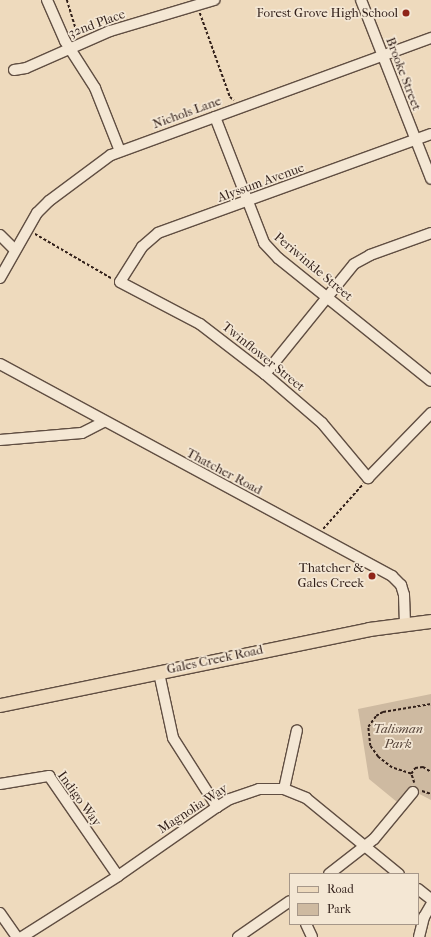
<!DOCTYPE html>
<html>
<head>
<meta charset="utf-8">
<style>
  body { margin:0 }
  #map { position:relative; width:431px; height:937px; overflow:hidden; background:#eedabd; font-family:"IM FELL French Canon",serif }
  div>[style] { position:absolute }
  .green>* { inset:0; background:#cebaa1 }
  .path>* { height:1.5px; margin-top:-0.75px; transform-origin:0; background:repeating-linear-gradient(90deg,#311f19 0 3px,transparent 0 5px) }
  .roads { filter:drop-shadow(1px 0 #604e42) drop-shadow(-1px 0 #604e42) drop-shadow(0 1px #604e42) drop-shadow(0 -1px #604e42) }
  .minor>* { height:10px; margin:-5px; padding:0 5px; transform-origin:5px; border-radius:5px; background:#f4e7d4 }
  .major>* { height:13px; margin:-6.5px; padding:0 6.5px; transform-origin:6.5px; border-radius:6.5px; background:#eedabd }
  .dots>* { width:11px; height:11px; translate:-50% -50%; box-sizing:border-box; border:2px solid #f4e7d4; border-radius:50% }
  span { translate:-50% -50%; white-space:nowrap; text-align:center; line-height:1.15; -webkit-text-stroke:3.5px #f4e7d4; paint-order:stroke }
  .poi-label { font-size:13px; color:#311f19 }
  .right { translate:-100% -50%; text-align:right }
  .street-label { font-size:13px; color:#311f19 }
  .park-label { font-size:13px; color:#58463b; font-style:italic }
  .legend { position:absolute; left:289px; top:873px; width:130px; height:52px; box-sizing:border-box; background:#f4e7d4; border:1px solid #a69789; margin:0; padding:5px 7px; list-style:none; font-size:12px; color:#311f19 }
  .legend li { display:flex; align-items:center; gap:8px; height:20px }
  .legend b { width:20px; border:1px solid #a69789 }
</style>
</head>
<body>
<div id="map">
  <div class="green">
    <i style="clip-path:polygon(431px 694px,431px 800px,408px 788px,397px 802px,369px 779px,358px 709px)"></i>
  </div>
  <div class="path">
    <i style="left:67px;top:0;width:38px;rotate:73deg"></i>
    <i style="left:200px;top:13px;width:89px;rotate:70.3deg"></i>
    <i style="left:230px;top:97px;width:5px;rotate:37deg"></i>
    <i style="left:35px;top:234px;width:88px;rotate:30.1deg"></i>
    <i style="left:323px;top:529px;width:60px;rotate:-48.4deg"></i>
    <i style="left:411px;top:774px;width:20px;rotate:-162deg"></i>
    <i style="left:392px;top:768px;width:18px;rotate:-142deg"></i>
    <i style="left:378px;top:757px;width:14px;rotate:-126deg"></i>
    <i style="left:370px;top:746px;width:19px;rotate:-96deg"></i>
    <i style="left:368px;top:727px;width:14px;rotate:-54deg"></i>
    <i style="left:376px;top:716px;width:8px;rotate:-30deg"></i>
    <i style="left:383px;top:712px;width:49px;rotate:-9.5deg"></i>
    <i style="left:414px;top:783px;width:9px;rotate:-108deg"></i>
    <i style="left:411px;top:774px;width:7px;rotate:-56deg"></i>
    <i style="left:415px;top:768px;width:8px;rotate:-7deg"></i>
    <i style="left:423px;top:767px;width:9px;rotate:32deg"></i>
    <i style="left:422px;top:791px;width:9px;rotate:18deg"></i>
  </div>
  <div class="roads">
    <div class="minor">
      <i style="left:47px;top:0;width:45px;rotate:66.3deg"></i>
      <i style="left:65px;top:41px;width:56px;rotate:57.4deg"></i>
      <i style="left:95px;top:88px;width:68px;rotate:68.4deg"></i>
      <i style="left:361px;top:0;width:192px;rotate:68.6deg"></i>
      <i style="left:14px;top:70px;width:12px;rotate:-9deg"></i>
      <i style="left:26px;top:68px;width:92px;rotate:-23.8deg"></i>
      <i style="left:110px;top:31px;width:109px;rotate:-16.6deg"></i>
      <i style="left:215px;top:117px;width:135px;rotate:68.7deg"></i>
      <i style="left:264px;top:243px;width:21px;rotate:47deg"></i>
      <i style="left:278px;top:258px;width:196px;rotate:38.8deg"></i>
      <i style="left:431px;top:134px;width:290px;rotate:160.1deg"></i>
      <i style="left:158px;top:233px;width:21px;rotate:139deg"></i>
      <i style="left:142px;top:247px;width:41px;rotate:122.2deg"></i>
      <i style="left:120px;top:282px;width:90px;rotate:27.7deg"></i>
      <i style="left:200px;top:324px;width:82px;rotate:37.6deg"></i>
      <i style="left:265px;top:374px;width:75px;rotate:40.7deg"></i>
      <i style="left:322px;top:423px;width:72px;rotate:50.1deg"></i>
      <i style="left:368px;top:478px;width:91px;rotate:-45.9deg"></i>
      <i style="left:0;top:235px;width:21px;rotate:45deg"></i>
      <i style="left:0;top:278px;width:75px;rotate:-60.4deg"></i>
      <i style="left:37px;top:213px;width:17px;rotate:-45deg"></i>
      <i style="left:49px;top:201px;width:77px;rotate:-36.6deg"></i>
      <i style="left:111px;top:155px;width:341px;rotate:-20.1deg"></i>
      <i style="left:0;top:364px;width:446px;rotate:28.4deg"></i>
      <i style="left:392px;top:576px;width:13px;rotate:45deg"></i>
      <i style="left:401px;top:585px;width:10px;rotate:73deg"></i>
      <i style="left:404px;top:595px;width:28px;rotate:88deg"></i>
      <i style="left:265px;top:374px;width:141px;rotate:-51deg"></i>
      <i style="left:354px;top:264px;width:18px;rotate:-29deg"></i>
      <i style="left:370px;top:255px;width:65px;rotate:-19.8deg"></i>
      <i style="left:0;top:440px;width:82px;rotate:-4.9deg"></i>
      <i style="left:82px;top:433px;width:25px;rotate:-27deg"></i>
      <i style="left:159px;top:673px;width:66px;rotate:77.8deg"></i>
      <i style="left:173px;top:738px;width:82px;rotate:57.5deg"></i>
      <i style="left:0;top:784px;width:50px;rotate:-9.3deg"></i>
      <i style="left:49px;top:776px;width:121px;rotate:55.4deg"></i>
      <i style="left:284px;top:789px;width:60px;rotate:-77.6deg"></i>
      <i style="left:329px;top:874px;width:57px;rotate:-37.9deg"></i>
      <i style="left:374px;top:839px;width:61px;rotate:-50.3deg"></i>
      <i style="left:418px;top:889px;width:16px;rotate:38deg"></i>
      <i style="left:0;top:913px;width:29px;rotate:55deg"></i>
      <i style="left:306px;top:924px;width:14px;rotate:65deg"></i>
      <i style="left:22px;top:937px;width:114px;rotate:-32.4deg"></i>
      <i style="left:118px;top:876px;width:121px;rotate:-34.9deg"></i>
      <i style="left:217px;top:807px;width:15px;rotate:-32deg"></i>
      <i style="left:230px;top:799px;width:31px;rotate:-19deg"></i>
      <i style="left:259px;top:789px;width:25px"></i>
      <i style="left:284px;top:789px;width:24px;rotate:22deg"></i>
      <i style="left:306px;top:798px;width:120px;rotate:39.3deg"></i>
      <i style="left:238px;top:937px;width:63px;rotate:-34.7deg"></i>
      <i style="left:419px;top:937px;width:21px;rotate:-76deg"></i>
      <i style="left:424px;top:917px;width:14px;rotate:-60deg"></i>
    </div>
    <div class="major">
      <i style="left:0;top:705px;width:377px;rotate:-11.6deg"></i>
      <i style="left:369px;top:629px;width:63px;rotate:-7.4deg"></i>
    </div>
  </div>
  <div class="dots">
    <i style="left:406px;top:13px;background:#8f2418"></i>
    <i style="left:372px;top:576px;background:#8f2418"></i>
  </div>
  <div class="poi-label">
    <span class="right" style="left:398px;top:13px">Forest Grove High School</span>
    <span class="right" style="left:364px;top:576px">Thatcher &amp;<br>Gales Creek</span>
  </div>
  <div class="street-label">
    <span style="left:97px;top:24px;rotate:-20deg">32nd Place</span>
    <span style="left:403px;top:74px;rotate:69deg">Brooke Street</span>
    <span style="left:187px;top:113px;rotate:-20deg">Nichols Lane</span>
    <span style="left:261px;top:183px;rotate:-20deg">Alyssum Avenue</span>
    <span style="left:313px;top:267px;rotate:40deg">Periwinkle Street</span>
    <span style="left:263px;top:357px;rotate:39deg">Twinflower Street</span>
    <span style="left:224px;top:472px;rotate:28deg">Thatcher Road</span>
    <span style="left:215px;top:660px;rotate:-12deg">Gales Creek Road</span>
    <span style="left:79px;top:799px;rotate:54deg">Indigo Way</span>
    <span style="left:193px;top:809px;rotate:-33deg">Magnolia Way</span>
  </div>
  <div class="park-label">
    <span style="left:398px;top:737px">Talisman<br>Park</span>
  </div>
  <ul class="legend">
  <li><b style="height:5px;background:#eedabd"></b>Road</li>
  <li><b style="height:11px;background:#cebaa1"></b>Park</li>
  </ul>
</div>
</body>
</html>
